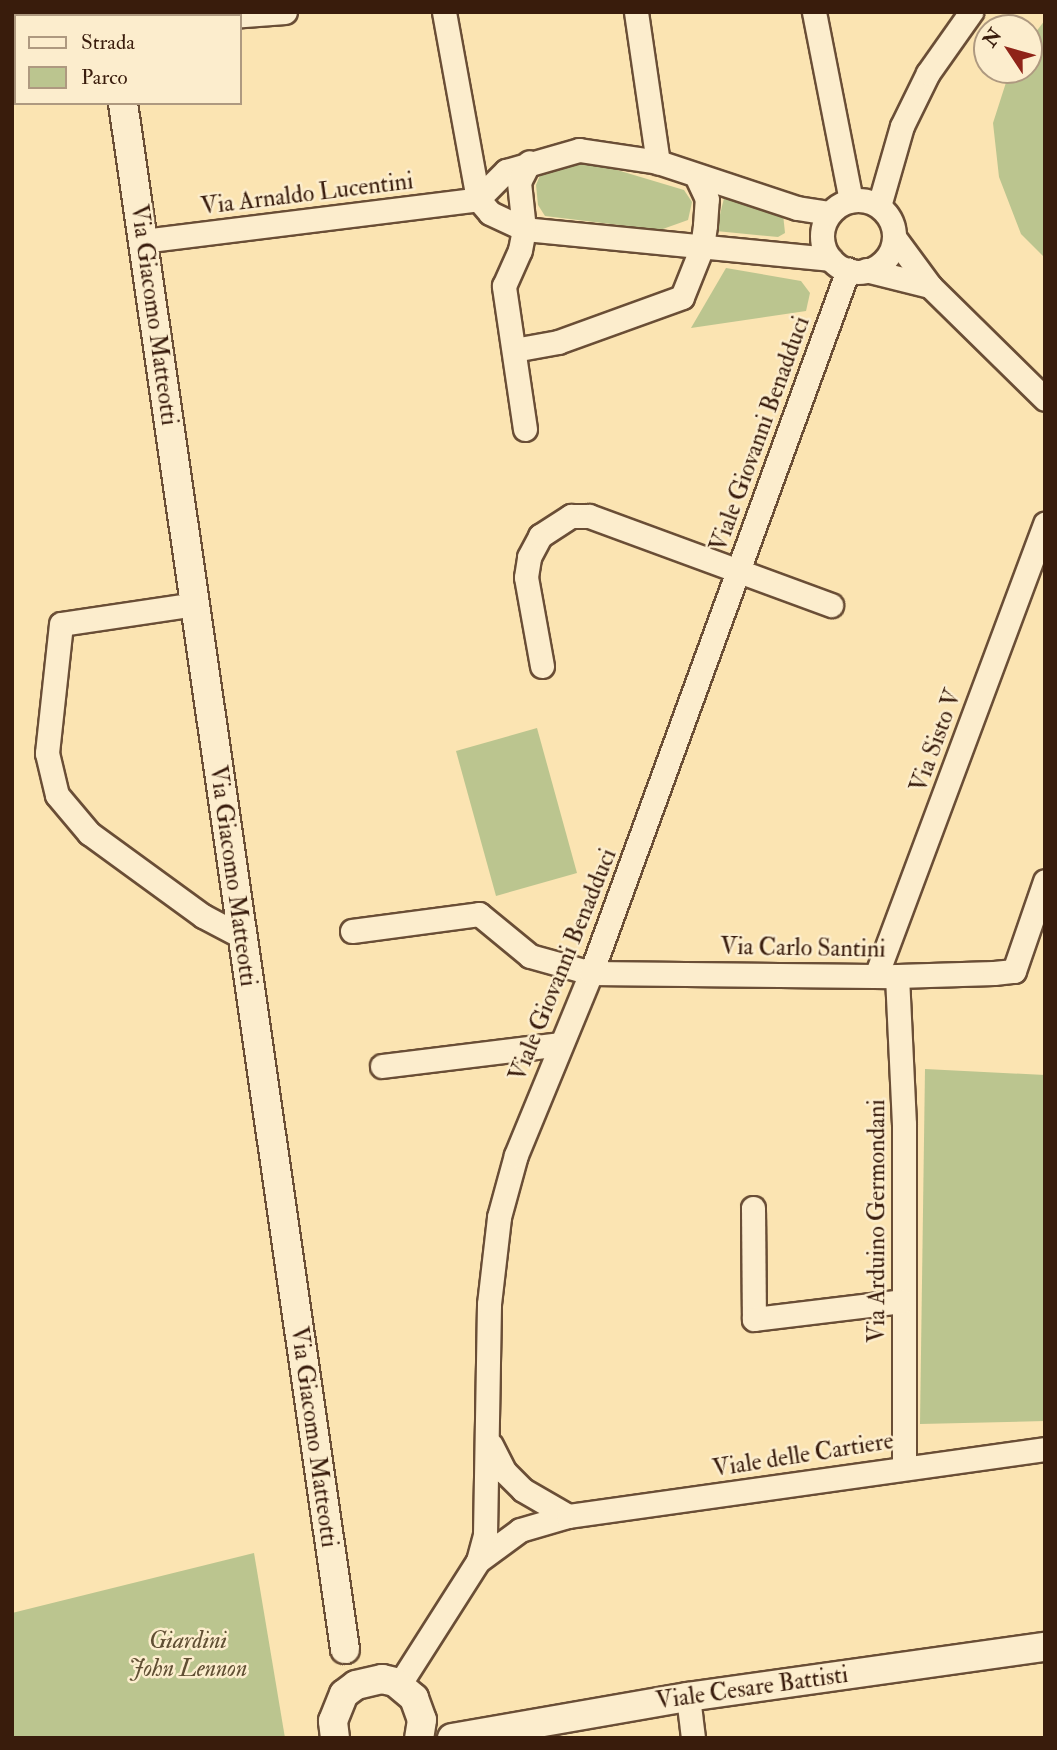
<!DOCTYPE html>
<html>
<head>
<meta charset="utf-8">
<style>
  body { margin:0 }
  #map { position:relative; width:1057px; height:1750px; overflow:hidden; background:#fbe4b2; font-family:"IM FELL Double Pica",serif }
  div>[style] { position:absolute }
  .green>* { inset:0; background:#bbc58f }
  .roads { filter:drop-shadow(2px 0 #6a4e36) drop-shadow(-2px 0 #6a4e36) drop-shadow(0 2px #6a4e36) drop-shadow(0 -2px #6a4e36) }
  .minor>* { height:23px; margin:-11.5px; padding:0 11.5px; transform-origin:11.5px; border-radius:11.5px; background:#fcedcd }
  .minor>.ring { margin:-11.5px; padding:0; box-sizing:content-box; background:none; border:23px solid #fcedcd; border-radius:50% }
  .tertiary>* { height:28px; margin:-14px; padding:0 14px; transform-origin:14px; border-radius:14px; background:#fcedcd }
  span { translate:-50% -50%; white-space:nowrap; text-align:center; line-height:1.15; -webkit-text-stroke:5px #fcedcd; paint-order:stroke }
  .street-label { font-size:24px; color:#391c0c }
  .park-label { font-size:24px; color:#604f33; font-style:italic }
  .frame { position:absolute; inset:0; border:14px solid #391c0c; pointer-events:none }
  .legend { position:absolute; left:14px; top:14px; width:228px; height:91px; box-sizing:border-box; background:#fcedcd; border:2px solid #ae9980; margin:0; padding:9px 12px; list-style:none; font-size:21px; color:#391c0c }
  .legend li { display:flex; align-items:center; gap:14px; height:35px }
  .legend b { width:35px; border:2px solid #ae9980 }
  .north { position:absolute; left:973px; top:14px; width:70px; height:70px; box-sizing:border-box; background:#fcedcd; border:2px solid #ae9980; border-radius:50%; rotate:306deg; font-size:19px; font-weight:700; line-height:28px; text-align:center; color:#391c0c }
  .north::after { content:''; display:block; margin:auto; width:24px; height:32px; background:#8f2418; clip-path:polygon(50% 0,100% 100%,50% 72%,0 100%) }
</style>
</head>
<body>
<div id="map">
  <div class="green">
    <i style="clip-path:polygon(1045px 20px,1045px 258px,1021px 234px,999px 177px,993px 123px,1010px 70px,1029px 70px,1029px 41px)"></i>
    <i style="clip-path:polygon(561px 163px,597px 164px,684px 190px,692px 202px,688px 220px,660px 230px,545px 216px,538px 205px,536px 185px,541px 173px)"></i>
    <i style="clip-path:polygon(725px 194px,783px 214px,785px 233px,778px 237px,716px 231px)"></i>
    <i style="clip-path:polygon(726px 268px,801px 281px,810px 293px,806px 311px,691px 328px)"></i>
    <i style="clip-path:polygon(537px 728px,577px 873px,496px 896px,456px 751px)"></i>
    <i style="clip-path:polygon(925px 1069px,1045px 1075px,1045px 1421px,920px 1424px)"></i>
    <i style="clip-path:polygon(254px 1553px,285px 1738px,12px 1738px,12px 1613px)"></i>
  </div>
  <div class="roads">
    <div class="minor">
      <i style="left:444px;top:12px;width:190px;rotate:79.7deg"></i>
      <i style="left:636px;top:12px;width:152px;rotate:81.7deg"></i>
      <i style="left:814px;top:12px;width:192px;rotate:78.9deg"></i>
      <i style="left:231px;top:16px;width:54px;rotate:-4.2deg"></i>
      <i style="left:478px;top:199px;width:18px;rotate:49deg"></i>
      <i style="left:490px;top:213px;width:38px;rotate:25deg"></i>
      <i style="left:524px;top:229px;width:308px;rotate:5.6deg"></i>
      <i class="ring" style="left:822px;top:200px;width:49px;height:49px"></i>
      <i style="left:879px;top:206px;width:83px;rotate:-74deg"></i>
      <i style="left:902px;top:126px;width:59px;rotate:-63.9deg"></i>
      <i style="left:928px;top:73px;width:75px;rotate:-54.8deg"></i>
      <i style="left:894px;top:237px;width:61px;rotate:53.7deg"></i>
      <i style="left:930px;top:286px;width:161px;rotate:44.5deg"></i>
      <i style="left:143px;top:241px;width:338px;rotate:-7.1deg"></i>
      <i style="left:478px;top:199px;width:40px;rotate:-45deg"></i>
      <i style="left:506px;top:171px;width:76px;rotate:-16deg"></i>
      <i style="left:579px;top:150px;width:80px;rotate:8.6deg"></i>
      <i style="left:658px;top:162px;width:146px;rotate:18.3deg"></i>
      <i style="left:797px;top:208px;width:33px;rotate:9deg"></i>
      <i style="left:866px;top:270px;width:66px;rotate:14deg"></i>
      <i style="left:514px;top:350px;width:45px;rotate:-10.3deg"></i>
      <i style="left:558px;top:342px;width:132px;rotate:-19.9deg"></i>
      <i style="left:682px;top:297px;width:54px;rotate:-68.2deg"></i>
      <i style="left:702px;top:247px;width:22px;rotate:-82deg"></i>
      <i style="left:705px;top:225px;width:26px;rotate:-86deg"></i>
      <i style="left:707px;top:199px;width:23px;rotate:-115deg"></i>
      <i style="left:525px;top:429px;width:145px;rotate:-98.4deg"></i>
      <i style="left:504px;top:286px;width:39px;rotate:-66deg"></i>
      <i style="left:520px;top:250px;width:21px;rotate:-79deg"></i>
      <i style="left:524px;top:229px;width:47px;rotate:-96.1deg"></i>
      <i style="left:519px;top:182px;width:22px;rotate:-63deg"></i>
      <i style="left:195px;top:604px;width:135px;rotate:171.5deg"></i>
      <i style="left:61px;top:624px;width:130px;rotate:96.2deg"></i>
      <i style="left:47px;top:753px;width:43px;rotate:76.6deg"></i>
      <i style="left:57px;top:795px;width:50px;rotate:49.9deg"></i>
      <i style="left:89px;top:833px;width:141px;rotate:36.1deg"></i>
      <i style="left:203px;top:916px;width:43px;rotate:27.8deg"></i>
      <i style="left:542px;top:666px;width:90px;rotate:-100.2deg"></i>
      <i style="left:526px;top:577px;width:20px;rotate:-81deg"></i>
      <i style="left:529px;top:557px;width:24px;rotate:-62deg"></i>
      <i style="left:540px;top:536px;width:37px;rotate:-33deg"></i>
      <i style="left:571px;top:516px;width:18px"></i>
      <i style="left:589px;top:516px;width:258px;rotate:20.2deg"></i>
      <i style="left:352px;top:931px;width:128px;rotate:-7.6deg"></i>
      <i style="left:479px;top:914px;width:66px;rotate:39.5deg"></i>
      <i style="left:530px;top:956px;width:63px;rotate:15.6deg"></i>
      <i style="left:591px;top:973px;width:306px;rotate:0.6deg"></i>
      <i style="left:897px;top:976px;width:97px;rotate:-1.8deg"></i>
      <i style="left:994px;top:973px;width:20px;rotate:-6deg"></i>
      <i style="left:1014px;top:971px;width:95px;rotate:-71deg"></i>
      <i style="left:876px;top:976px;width:483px;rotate:-69.5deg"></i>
      <i style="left:897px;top:976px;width:148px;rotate:87.3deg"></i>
      <i style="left:904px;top:1124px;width:342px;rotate:90deg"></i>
      <i style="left:382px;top:1066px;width:179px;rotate:-7deg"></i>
      <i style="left:753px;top:1208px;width:111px;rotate:89.5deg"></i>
      <i style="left:754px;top:1319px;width:150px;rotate:-6.9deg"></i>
      <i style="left:491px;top:1445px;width:30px;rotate:63deg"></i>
      <i style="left:505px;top:1472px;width:25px;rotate:45deg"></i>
      <i style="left:523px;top:1490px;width:52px;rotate:30deg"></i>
      <i style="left:478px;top:1561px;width:52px;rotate:-36.4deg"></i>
      <i style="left:520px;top:1530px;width:50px;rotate:-16.3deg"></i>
      <i style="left:568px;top:1516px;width:482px;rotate:-8deg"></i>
      <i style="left:399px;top:1685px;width:147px;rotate:-57.5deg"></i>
      <i style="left:478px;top:1561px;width:28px;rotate:-75deg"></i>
      <i style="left:485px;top:1534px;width:230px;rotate:-89deg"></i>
      <i style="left:489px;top:1304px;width:88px;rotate:-83.4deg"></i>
      <i style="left:499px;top:1217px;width:64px;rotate:-74.7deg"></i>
      <i style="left:516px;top:1155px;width:197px;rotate:-67.6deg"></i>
      <i style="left:591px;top:973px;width:749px;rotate:-69.92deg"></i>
      <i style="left:688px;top:1697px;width:41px;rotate:83deg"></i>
    </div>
    <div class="tertiary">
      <i style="left:110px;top:12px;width:4px;rotate:76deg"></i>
      <i style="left:123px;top:103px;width:1562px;rotate:81.83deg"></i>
      <i style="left:335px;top:1738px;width:17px;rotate:-97deg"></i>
      <i style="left:333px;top:1721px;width:29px;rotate:-68deg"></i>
      <i style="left:344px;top:1694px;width:15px;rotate:-37deg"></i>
      <i style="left:356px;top:1685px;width:27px;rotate:-13deg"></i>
      <i style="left:382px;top:1679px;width:13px;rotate:13deg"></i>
      <i style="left:395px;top:1682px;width:25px;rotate:40deg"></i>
      <i style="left:414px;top:1698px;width:23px;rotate:70deg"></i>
      <i style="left:422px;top:1720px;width:18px;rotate:99deg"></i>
      <i style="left:452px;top:1738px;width:240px;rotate:-9.9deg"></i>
      <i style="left:688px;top:1697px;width:360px;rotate:-8deg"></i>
    </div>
  </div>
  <div class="street-label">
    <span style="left:307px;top:194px;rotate:-7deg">Via Arnaldo Lucentini</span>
    <span style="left:154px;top:315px;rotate:82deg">Via Giacomo Matteotti</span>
    <span style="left:760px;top:434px;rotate:-70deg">Viale Giovanni Benadduci</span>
    <span style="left:936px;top:741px;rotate:-70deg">Via Sisto V</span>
    <span style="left:233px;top:876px;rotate:82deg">Via Giacomo Matteotti</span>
    <span style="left:803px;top:948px;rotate:1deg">Via Carlo Santini</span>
    <span style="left:563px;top:965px;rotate:-68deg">Viale Giovanni Benadduci</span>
    <span style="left:877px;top:1221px;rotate:-90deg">Via Arduino Germondani</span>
    <span style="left:314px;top:1437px;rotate:82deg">Via Giacomo Matteotti</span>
    <span style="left:803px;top:1455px;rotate:-9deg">Viale delle Cartiere</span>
    <span style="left:752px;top:1688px;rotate:-8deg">Viale Cesare Battisti</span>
  </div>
  <div class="park-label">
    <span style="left:188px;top:1655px">Giardini<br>John Lennon</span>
  </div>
  <div class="frame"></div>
  <ul class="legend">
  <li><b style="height:9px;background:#fcedcd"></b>Strada</li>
  <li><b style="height:19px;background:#bbc58f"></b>Parco</li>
  </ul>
  <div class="north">N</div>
</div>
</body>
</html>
